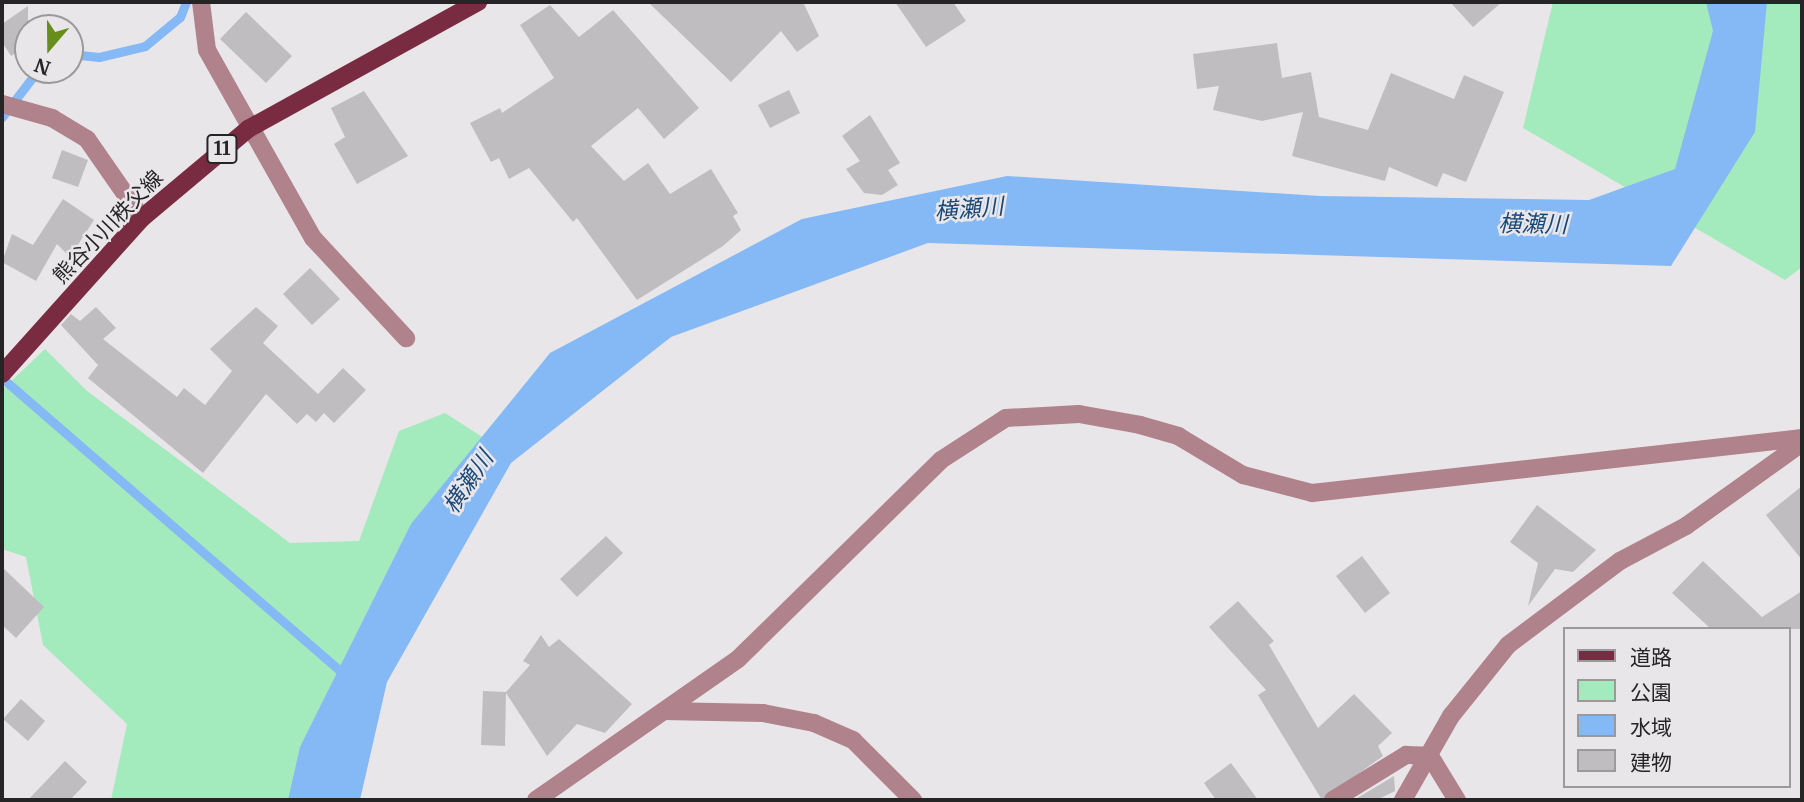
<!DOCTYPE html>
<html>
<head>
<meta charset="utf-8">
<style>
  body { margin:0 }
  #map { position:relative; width:1804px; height:802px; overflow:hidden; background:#e9e6ea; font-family:Merriweather,"Noto Sans JP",serif }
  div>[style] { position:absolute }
  .green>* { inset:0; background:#a3eabc }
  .water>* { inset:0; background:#84b9f5 }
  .stream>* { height:9px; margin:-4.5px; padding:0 4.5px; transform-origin:4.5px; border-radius:4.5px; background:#84b9f5 }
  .building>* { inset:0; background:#c0bdc1 }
  .minor>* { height:18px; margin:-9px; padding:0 9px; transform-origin:9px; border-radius:9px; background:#b0828b }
  .major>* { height:18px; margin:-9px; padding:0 9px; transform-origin:9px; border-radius:9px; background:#792c41 }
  span { translate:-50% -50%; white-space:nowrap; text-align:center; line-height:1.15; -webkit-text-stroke:5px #e9e6ea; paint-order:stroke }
  .shield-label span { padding:2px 5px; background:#e9e6ea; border:2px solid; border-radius:5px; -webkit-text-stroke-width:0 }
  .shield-label { font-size:19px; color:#262526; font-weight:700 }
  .street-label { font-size:21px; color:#262526 }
  .water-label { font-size:23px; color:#194877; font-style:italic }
  .frame { position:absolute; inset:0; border:4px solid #262526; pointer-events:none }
  .legend { position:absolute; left:1563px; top:627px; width:228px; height:161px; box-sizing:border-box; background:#e9e6ea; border:2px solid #9b999c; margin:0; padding:9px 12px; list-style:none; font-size:21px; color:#262526 }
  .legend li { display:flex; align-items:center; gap:14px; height:35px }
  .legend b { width:35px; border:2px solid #9b999c }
  .north { position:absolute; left:14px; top:14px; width:70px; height:70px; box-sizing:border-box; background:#e9e6ea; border:2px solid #9b999c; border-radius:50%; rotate:200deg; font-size:19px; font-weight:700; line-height:28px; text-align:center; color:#262526 }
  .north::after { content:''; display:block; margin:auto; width:24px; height:32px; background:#678e1b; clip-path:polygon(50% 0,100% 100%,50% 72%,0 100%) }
</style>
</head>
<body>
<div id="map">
  <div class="green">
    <i style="clip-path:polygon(1553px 2px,1802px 2px,1802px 267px,1785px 280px,1523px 128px)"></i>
    <i style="clip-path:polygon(45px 349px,87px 391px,290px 543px,359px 541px,399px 431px,445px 413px,484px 438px,328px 800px,111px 800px,127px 724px,43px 645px,26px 557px,2px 549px,2px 390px)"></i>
  </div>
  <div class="water">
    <i style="clip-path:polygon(1706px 2px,1767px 2px,1755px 132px,1671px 266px,928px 243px,671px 337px,511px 463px,387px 682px,360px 800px,288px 800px,300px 747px,411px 524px,550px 353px,802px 219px,1007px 176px,1320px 196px,1589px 200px,1675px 169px,1713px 31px)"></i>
  </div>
  <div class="stream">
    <i style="left:70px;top:54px;width:29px;rotate:6deg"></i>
    <i style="left:99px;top:57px;width:47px;rotate:-13.4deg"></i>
    <i style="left:145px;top:46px;width:45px;rotate:-39.6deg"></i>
    <i style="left:180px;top:17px;width:16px;rotate:-68deg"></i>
    <i style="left:2px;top:117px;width:59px;rotate:-52.5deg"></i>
    <i style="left:2px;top:378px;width:457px;rotate:40.9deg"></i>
  </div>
  <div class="building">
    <i style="clip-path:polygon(648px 2px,803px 2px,819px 36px,797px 52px,781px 31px,731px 82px)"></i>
    <i style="clip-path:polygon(895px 2px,953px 2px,966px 21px,926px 47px)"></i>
    <i style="clip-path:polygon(1450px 2px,1502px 2px,1473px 27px)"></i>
    <i style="clip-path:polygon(550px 5px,579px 37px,613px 10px,699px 108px,664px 139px,638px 108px,591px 146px,624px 181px,648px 163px,670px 194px,711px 169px,738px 213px,733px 216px,741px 230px,723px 246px,637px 300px,577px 218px,573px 222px,529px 168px,509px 179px,499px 158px,491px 162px,470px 123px,500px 108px,502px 113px,554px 78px,520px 25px)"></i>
    <i style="clip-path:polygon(28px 6px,28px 45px,11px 56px,2px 42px,2px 24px)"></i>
    <i style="clip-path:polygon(246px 12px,292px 56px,266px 83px,220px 39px)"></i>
    <i style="clip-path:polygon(1277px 43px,1282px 78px,1311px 72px,1319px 117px,1368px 130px,1391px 73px,1454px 99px,1464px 75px,1504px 92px,1466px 182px,1443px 173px,1437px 187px,1389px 167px,1385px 181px,1292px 156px,1303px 112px,1262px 121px,1213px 110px,1219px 86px,1197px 89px,1193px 54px)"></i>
    <i style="clip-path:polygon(789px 90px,800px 113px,770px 128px,758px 105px)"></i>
    <i style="clip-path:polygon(364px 91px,408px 156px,357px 184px,334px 144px,345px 137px,331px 108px)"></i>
    <i style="clip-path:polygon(870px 115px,900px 163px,888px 170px,898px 185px,882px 195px,864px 193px,846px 169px,860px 161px,842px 136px)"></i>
    <i style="clip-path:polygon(62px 150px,88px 160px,78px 187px,52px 178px)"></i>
    <i style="clip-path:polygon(63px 199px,94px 220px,70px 257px,57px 244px,36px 281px,2px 262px,12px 234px,33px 245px)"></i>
    <i style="clip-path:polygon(310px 268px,340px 299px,312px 325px,283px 294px)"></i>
    <i style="clip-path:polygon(96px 307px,116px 328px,103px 339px,177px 397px,184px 388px,205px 405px,232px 371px,210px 349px,256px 307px,278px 326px,263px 343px,318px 394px,343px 368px,366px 390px,334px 423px,324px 413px,316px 422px,307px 414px,297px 424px,266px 394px,203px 473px,88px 378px,98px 365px,61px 325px,71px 314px,80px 321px)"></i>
    <i style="clip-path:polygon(1802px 486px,1802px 560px,1766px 515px)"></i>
    <i style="clip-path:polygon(1537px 505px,1596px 550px,1573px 572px,1555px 569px,1528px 606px,1538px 563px,1510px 542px)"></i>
    <i style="clip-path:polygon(606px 536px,623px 553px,577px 597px,560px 579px)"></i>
    <i style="clip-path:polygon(1362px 556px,1390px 593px,1365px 613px,1336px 576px)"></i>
    <i style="clip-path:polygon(1703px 561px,1762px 617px,1802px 591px,1802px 629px,1711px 629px,1672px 593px)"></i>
    <i style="clip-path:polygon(2px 567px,44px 607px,16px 638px,2px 625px)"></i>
    <i style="clip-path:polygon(1238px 601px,1274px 641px,1269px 645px,1318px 728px,1354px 694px,1392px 733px,1378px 746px,1383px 756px,1322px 800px,1258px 695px,1266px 690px,1209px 627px)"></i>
    <i style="clip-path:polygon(541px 635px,549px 647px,559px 639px,632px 704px,605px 733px,577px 724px,547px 756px,506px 693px,505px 746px,481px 745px,483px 691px,506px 692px,530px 665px,523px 661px)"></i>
    <i style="clip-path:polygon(21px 699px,45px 721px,28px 741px,3px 719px)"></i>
    <i style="clip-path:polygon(65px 761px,87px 782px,70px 800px,28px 800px)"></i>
    <i style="clip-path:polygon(1231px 763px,1258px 800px,1216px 800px,1204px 783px)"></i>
    <i style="clip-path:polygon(1394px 776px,1395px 791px,1377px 800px,1354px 800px)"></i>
  </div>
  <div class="minor">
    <i style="left:201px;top:2px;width:48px;rotate:82.9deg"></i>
    <i style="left:207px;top:50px;width:216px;rotate:60.6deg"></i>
    <i style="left:313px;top:238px;width:137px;rotate:47.1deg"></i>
    <i style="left:2px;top:104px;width:52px;rotate:15.6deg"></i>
    <i style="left:52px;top:118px;width:41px;rotate:31deg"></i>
    <i style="left:87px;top:139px;width:96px;rotate:55.2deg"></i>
    <i style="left:664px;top:711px;width:99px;rotate:1.2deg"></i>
    <i style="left:763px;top:713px;width:52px;rotate:11.1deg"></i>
    <i style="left:814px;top:723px;width:43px;rotate:23.6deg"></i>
    <i style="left:853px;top:740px;width:85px;rotate:45deg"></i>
    <i style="left:1430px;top:756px;width:52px;rotate:58.5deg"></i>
    <i style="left:536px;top:800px;width:246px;rotate:-34.9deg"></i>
    <i style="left:738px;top:659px;width:284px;rotate:-44.4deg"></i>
    <i style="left:941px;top:460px;width:77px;rotate:-32.9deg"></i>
    <i style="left:1006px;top:418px;width:73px;rotate:-3.1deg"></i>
    <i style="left:1079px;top:414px;width:62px;rotate:10.2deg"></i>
    <i style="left:1140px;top:425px;width:40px;rotate:16deg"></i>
    <i style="left:1178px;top:436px;width:76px;rotate:31deg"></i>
    <i style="left:1243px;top:475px;width:71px;rotate:14.6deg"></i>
    <i style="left:1312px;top:493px;width:493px;rotate:-6.4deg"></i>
    <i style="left:1333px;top:800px;width:86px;rotate:-31.7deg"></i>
    <i style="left:1406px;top:755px;width:24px;rotate:2deg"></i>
    <i style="left:1403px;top:800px;width:97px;rotate:-60.3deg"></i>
    <i style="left:1451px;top:716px;width:91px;rotate:-51.2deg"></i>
    <i style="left:1508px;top:645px;width:140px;rotate:-36.9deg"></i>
    <i style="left:1620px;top:561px;width:75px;rotate:-27.9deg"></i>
    <i style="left:1686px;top:526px;width:143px;rotate:-35.6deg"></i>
  </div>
  <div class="major">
    <i style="left:2px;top:374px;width:210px;rotate:-48.1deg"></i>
    <i style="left:142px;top:218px;width:138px;rotate:-40deg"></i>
    <i style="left:248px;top:129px;width:263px;rotate:-28.9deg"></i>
  </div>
  <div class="shield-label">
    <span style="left:222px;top:149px">11</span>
  </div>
  <div class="street-label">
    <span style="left:108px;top:227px;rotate:-46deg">熊谷小川秩父線</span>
  </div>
  <div class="water-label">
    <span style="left:969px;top:209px;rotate:-5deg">横瀬川</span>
    <span style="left:1533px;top:224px;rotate:1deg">横瀬川</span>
    <span style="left:468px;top:482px;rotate:-56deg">横瀬川</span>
  </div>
  <div class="frame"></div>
  <ul class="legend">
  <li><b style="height:9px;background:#792c41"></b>道路</li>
  <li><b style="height:19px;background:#a3eabc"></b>公園</li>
  <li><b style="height:19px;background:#84b9f5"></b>水域</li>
  <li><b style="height:19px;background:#c0bdc1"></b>建物</li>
  </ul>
  <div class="north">N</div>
</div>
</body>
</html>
